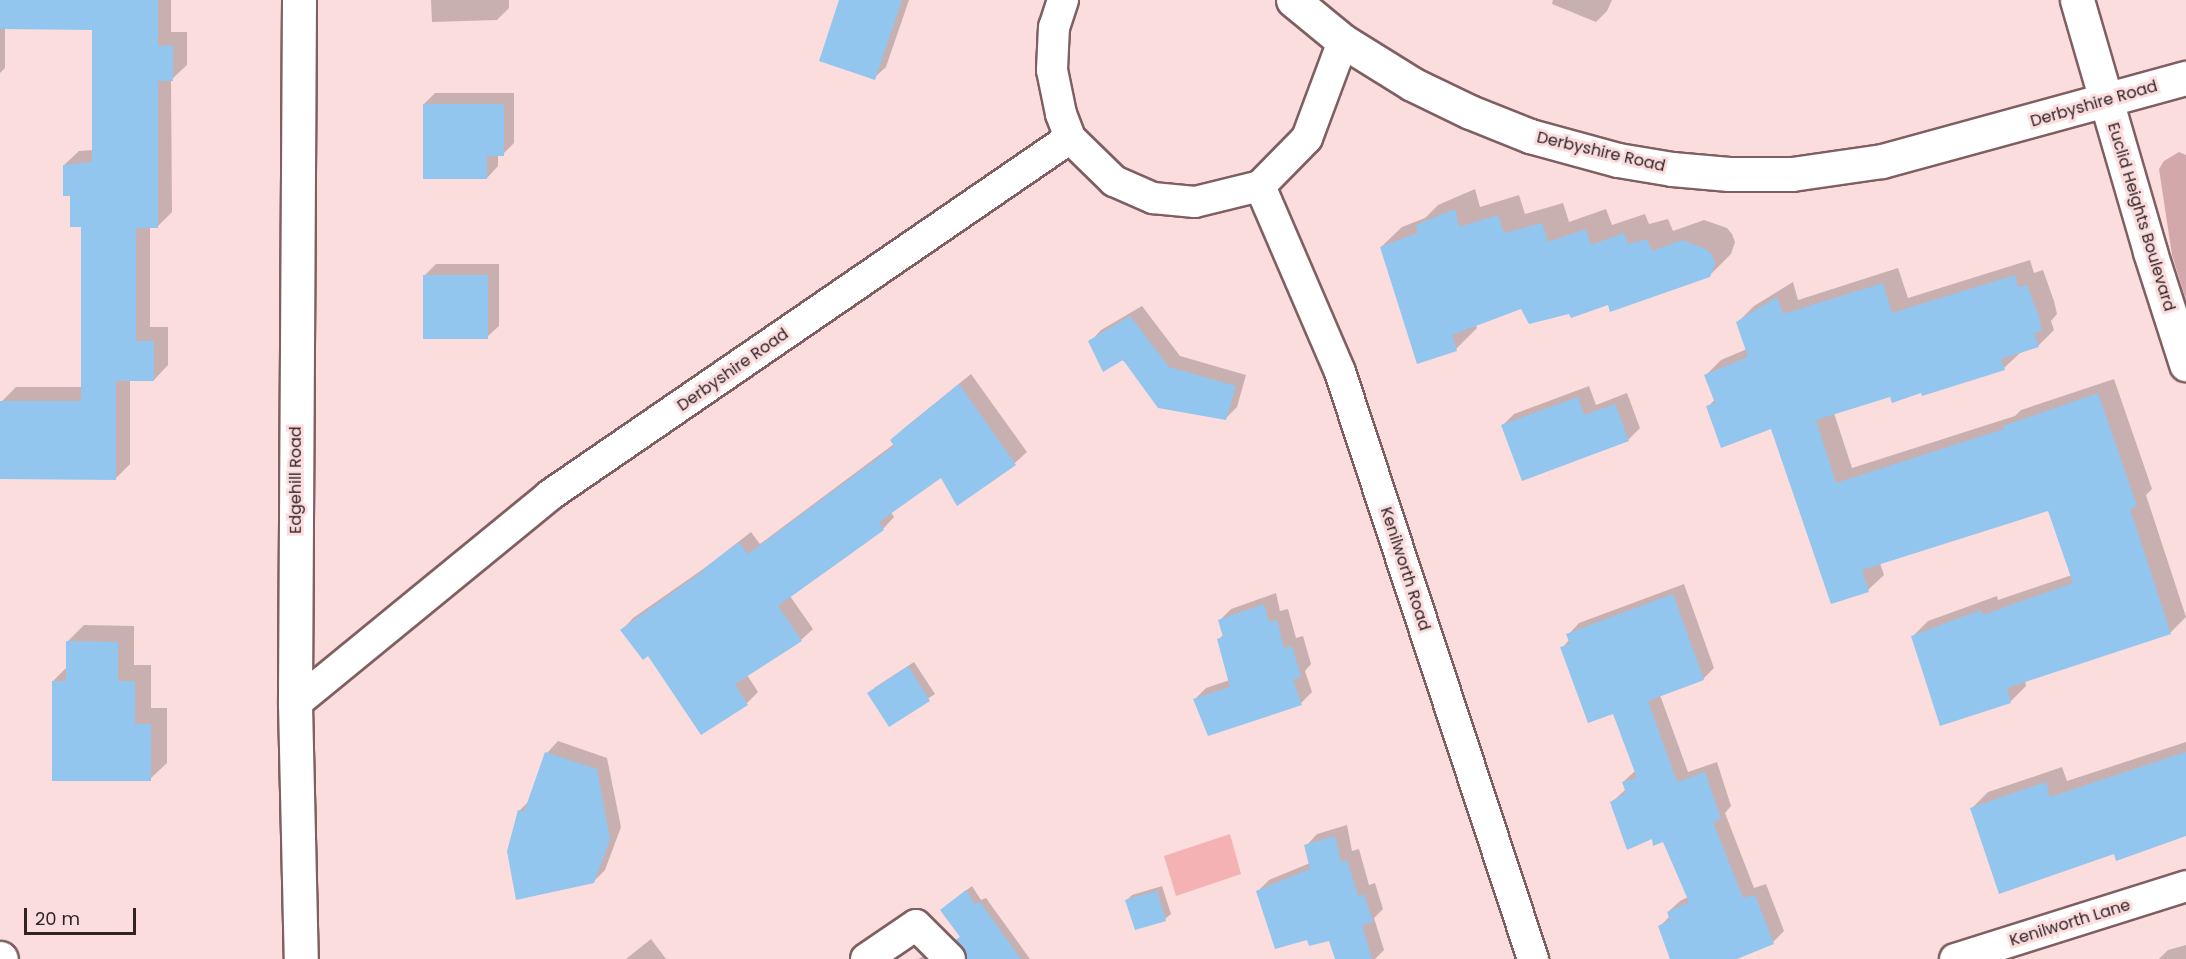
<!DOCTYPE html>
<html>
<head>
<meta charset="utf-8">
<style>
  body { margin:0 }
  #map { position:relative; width:2186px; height:959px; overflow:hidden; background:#fbddde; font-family:Poppins,sans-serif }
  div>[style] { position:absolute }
  .green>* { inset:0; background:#d3a8aa }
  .water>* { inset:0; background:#f5b2b5 }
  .shadow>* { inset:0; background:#0003 }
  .building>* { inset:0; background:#93c6ee }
  .roads { filter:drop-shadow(2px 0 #7f5f61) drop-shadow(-2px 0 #7f5f61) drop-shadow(0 2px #7f5f61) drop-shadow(0 -2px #7f5f61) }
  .minor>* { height:30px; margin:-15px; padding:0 15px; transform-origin:15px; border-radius:15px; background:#fff }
  .tertiary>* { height:33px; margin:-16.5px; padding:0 16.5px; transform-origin:16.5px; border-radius:16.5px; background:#fff }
  .secondary>* { height:33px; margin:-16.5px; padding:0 16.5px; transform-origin:16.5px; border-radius:16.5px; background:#fff }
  span { translate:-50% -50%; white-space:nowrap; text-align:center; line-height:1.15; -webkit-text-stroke:6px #fbddde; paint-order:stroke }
  .street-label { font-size:16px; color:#312324 }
  .scale { position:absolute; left:24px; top:908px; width:112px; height:27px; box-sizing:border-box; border:3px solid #312324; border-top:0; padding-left:8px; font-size:18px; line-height:21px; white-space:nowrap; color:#312324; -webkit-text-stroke:4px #fbddde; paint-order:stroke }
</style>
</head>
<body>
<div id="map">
  <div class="green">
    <i style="clip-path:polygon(2179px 152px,2186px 155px,2186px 300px,2172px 255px,2159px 169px,2164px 161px)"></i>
  </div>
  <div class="water">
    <i style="clip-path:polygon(1230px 834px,1241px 874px,1176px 896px,1164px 856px)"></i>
  </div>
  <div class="shadow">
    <i style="clip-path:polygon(0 0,171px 0,171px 32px,187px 32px,187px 65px,171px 80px,172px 212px,158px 226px,150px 226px,150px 327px,168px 327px,168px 365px,154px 380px,130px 380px,130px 464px,116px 478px,2px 401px,16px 387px,82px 387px,82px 226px,64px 165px,79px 151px,93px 150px,93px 29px,5px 27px,5px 68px,0 73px)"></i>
    <i style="clip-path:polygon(431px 0,509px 0,509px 8px,497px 20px,432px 22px)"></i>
    <i style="clip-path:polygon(841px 0,909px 0,886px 67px,874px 78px)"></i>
    <i style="clip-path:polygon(1553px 0,1612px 0,1607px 11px,1596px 22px,1552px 4px)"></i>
    <i style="clip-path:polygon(435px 93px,514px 93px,514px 143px,503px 154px,498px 154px,498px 166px,487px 178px,424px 104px)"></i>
    <i style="clip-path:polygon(1475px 189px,1480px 207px,1519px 195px,1525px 214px,1563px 203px,1569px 222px,1606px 209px,1612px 225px,1645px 214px,1649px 224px,1668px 219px,1673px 231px,1704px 220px,1727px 228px,1732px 234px,1735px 242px,1731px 254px,1710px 275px,1569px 312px,1522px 307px,1476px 325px,1477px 328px,1456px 349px,1381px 247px,1402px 227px,1425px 218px,1438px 205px)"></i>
    <i style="clip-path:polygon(2030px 260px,2034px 273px,2043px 270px,2054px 301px,2057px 314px,2051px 321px,2054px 330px,2038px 346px,2020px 353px,2004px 368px,1922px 392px,1891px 395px,1834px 413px,1852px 468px,2015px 416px,2021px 410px,2114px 379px,2152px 489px,2146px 495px,2186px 617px,2170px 633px,2025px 681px,2026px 686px,2011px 701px,1941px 724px,1913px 636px,1928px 621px,1997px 596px,1998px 600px,2072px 575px,2049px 509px,1880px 563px,1884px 575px,1868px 590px,1832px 602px,1772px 428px,1708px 407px,1715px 399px,1706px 375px,1721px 360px,1747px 349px,1738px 322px,1754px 306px,1793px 282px,1798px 300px,1898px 268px,1908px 298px)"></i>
    <i style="clip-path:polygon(436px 264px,499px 264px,499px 326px,487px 337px,425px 275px)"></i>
    <i style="clip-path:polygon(1142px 306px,1180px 356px,1246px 375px,1237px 407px,1225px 419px,1090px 342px,1101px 330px)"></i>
    <i style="clip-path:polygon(971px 374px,1027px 452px,1015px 463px,957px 504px,941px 475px,891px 512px,894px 517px,883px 529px,790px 596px,813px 629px,801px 640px,747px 675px,758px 692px,747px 703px,702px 733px,649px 654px,622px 630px,633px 618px,706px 567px,751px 532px,760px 544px,894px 444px,892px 440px,903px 429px)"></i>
    <i style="clip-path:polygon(1589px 386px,1596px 405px,1627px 393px,1640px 428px,1628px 440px,1503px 425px,1514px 414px)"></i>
    <i style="clip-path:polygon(1684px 584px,1714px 668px,1703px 679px,1660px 695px,1688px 772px,1717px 762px,1731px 806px,1725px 813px,1754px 888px,1766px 884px,1784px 931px,1773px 942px,1733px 959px,1671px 959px,1660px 926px,1670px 916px,1668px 912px,1680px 901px,1688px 897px,1663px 840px,1653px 836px,1612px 802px,1626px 789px,1623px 782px,1635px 771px,1614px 712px,1562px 648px,1570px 639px,1568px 635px,1579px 623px)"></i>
    <i style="clip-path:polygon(1276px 593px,1280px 611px,1288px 609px,1296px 638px,1303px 636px,1311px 664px,1305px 671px,1312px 692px,1301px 703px,1195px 699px,1206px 688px,1230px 680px,1219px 639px,1224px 634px,1219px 621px,1231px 609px)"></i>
    <i style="clip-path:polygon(84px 625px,134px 626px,134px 665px,151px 665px,151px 708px,167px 708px,167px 763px,150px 779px,53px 681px,67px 667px,67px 642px)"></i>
    <i style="clip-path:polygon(914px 662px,935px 694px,889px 724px,874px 688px)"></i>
    <i style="clip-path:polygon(558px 741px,607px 758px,621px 827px,605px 870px,593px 882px,519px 811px,530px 800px,547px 753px)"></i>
    <i style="clip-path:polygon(2186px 742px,2186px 835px,2115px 852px,1972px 808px,1988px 792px,2062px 767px,2067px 781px)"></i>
    <i style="clip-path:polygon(1347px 825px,1352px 851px,1359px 849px,1369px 885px,1375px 883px,1383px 909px,1374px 918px,1384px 950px,1375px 959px,1336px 959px,1330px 939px,1308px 938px,1258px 891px,1269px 880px,1310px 863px,1306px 846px,1317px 834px)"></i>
    <i style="clip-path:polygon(972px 886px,981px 900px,986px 898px,1030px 959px,968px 959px,968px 953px,957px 940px,961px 936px,947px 905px)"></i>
    <i style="clip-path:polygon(1162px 886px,1171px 914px,1165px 919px,1127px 900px,1132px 895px)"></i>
    <i style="clip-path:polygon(651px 939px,666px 959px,626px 959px)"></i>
    <i style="clip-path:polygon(2186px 945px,2186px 959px,2159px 959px,2168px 950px)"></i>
    <i style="clip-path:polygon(930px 953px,937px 959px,918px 959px)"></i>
  </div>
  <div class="building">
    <i style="clip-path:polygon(0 0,158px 0,158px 46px,173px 45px,173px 81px,158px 81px,158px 228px,136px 228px,136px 341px,154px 341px,154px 381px,116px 381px,116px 480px,0 479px,0 401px,81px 401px,81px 227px,70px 227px,70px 196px,63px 196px,63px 165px,92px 162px,92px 30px,0 29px)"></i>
    <i style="clip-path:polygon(839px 0,902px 0,875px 80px,819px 61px)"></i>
    <i style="clip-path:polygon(423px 104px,504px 104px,504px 156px,487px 156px,487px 179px,423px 179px)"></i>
    <i style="clip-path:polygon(1455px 209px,1459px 227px,1498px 215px,1504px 233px,1542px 223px,1548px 242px,1586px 229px,1591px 245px,1624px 233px,1628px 244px,1647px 239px,1652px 251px,1682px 240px,1706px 249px,1712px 255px,1715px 264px,1710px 277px,1610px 312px,1608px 305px,1571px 318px,1569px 314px,1529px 324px,1521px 309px,1452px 335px,1457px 351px,1417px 364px,1380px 247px,1418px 233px,1416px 225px)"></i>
    <i style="clip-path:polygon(423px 275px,488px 275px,488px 339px,423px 339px)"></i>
    <i style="clip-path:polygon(2015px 275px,2018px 287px,2027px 285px,2039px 317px,2042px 331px,2034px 333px,2039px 347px,2001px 359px,2005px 370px,1922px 396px,1921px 393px,1892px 403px,1890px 397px,1816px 420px,1836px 483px,2004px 429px,2003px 426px,2098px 393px,2137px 506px,2130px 509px,2171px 634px,2007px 688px,2011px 703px,1940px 726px,1911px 636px,1981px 610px,1983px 615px,2073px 583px,2048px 511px,1862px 570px,1869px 592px,1831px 604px,1771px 429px,1721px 448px,1706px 406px,1715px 403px,1704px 375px,1748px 357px,1736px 322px,1777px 297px,1783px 314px,1883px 283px,1892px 313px)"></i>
    <i style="clip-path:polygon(1130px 316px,1169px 367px,1236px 386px,1226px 420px,1158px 408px,1123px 360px,1103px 372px,1088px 341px)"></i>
    <i style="clip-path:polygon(959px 384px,1016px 465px,957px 506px,941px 478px,879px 522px,884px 530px,778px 606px,802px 641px,735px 684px,748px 705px,701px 735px,648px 656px,643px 660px,620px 630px,703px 571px,702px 570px,739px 542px,748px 554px,894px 446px,890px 440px)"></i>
    <i style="clip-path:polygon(1578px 397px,1584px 415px,1615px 404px,1629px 441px,1522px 481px,1501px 425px)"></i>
    <i style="clip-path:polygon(1673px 594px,1704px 680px,1648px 701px,1677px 782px,1705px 772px,1721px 819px,1713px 822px,1743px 898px,1755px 895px,1774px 944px,1737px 959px,1670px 959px,1658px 926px,1670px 920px,1667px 912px,1689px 902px,1663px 842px,1653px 846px,1652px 839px,1627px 850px,1610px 802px,1626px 793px,1622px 782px,1637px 778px,1613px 714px,1588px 723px,1560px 647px,1570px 644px,1566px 634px)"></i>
    <i style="clip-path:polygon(1264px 604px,1269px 622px,1277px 620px,1284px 648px,1292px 646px,1301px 677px,1293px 680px,1302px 705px,1208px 736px,1193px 699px,1230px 687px,1217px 639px,1223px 637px,1218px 620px)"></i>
    <i style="clip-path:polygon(66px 641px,118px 642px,118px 681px,135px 681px,135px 724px,151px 724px,151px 781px,52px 781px,52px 681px,66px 681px)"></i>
    <i style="clip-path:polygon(908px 666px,930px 701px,889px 727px,867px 693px)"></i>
    <i style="clip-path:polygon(545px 752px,597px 769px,610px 839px,594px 883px,516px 900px,507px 851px,518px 810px,524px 812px)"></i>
    <i style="clip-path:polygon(2186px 752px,2186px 836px,2116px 861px,2114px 854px,1999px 894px,1970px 808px,2046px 782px,2050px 797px)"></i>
    <i style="clip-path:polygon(1335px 836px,1341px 862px,1347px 860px,1358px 896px,1364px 894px,1373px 922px,1362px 925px,1372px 959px,1335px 959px,1329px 941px,1309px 946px,1307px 940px,1275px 949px,1256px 891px,1310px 869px,1304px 845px)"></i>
    <i style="clip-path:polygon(966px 890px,975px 904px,980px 902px,1021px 959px,967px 959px,963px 947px,955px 940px,960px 937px,940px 910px)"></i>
    <i style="clip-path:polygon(1157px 891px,1166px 921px,1135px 930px,1125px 900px)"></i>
  </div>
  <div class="roads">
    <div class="minor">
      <i style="left:1063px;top:0;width:28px;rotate:108deg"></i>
      <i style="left:1054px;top:27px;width:43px;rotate:92.7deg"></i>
      <i style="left:1052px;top:70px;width:45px;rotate:78.4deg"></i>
      <i style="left:1061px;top:114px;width:26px;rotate:69deg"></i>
      <i style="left:1070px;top:138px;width:62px;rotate:44.3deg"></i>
      <i style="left:1114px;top:181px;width:43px;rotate:23.6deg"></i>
      <i style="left:1153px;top:198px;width:42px;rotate:5.4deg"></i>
      <i style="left:1195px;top:202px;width:67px;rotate:-13.8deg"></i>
      <i style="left:1260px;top:186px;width:67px;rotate:-45.6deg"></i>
      <i style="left:1307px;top:138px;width:103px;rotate:-69.6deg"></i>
      <i style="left:1260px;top:186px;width:202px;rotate:66.7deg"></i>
      <i style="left:1340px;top:372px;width:618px;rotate:71.8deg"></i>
      <i style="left:295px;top:704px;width:330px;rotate:-39.3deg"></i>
      <i style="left:550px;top:495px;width:631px;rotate:-34.47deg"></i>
      <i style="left:866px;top:959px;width:60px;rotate:-34.2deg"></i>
      <i style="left:916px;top:925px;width:48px;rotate:45deg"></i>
      <i style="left:1955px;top:959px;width:242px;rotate:-17.5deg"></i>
    </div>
    <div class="tertiary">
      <i style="left:299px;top:0;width:704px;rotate:90.33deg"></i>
      <i style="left:295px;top:704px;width:255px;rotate:88.7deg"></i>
      <i style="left:0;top:958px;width:1px;rotate:45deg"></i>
    </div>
    <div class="secondary">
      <i style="left:1293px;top:0;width:65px;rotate:39.4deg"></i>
      <i style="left:1343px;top:41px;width:81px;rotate:31.9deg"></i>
      <i style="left:1412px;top:84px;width:64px;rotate:25.8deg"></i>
      <i style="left:1470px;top:112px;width:65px;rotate:21.8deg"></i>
      <i style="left:1530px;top:136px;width:91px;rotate:15.3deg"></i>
      <i style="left:1618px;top:160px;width:55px;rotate:9.5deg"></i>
      <i style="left:1672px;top:169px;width:57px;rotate:5deg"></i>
      <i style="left:1729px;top:174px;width:63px"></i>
      <i style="left:1792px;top:174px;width:91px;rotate:-8.2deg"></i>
      <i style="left:1882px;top:161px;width:315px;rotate:-15.3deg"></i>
      <i style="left:2077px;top:0;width:262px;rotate:73.8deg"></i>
      <i style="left:2150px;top:252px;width:118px;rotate:72.2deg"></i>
    </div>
  </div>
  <div class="street-label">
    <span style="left:2094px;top:104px;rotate:-16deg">Derbyshire Road</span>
    <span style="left:1601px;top:152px;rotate:13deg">Derbyshire Road</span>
    <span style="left:2141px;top:217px;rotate:73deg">Euclid Heights Boulevard</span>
    <span style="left:733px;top:370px;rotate:-35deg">Derbyshire Road</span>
    <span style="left:296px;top:480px;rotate:-90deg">Edgehill Road</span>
    <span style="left:1405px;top:569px;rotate:72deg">Kenilworth Road</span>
    <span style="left:2070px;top:923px;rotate:-17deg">Kenilworth Lane</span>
  </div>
  <div class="scale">20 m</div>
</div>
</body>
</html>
